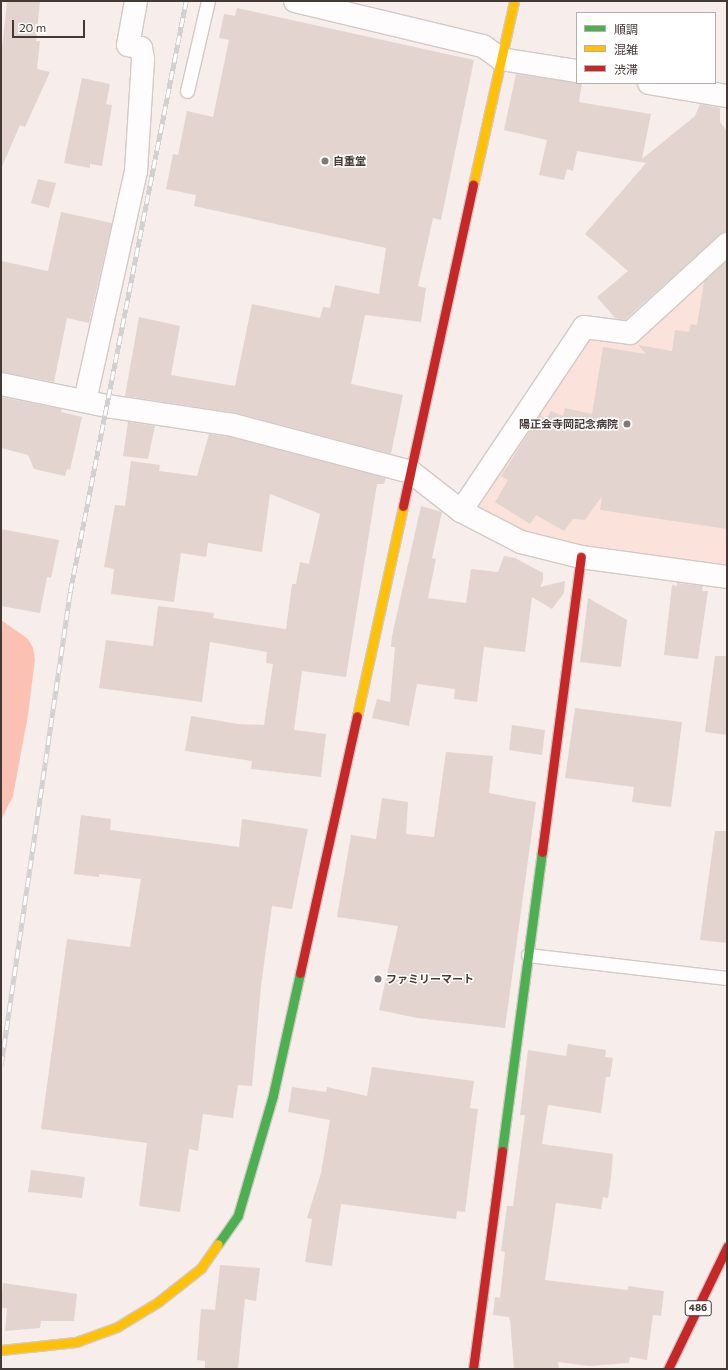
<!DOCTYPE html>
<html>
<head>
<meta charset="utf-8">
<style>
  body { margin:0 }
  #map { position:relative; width:728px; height:1370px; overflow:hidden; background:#f7edea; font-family:Commissioner,"Noto Sans JP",sans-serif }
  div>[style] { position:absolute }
  .built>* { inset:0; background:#fbe2db }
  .forest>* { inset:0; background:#fbc2b3 }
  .building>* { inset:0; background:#e4d4cf }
  .roads { filter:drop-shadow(1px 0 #d3c9c6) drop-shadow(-1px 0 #d3c9c6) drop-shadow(0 1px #d3c9c6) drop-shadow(0 -1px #d3c9c6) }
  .lane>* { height:13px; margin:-6.5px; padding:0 6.5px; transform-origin:6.5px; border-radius:6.5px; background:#fefcfc }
  .street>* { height:22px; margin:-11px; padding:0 11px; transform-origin:11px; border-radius:11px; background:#fefcfc }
  .fast>* { height:9px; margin:-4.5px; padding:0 4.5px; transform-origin:4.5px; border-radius:4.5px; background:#4caf50 }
  .slow>* { height:9px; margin:-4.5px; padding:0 4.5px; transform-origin:4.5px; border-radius:4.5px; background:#ffc107 }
  .jam>* { height:9px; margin:-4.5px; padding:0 4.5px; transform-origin:4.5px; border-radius:4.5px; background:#c62828 }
  .rail>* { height:4.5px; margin-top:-2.25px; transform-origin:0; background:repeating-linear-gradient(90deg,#fff 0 9px,#d3d0cf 0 18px); box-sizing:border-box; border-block:1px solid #d3d0cf }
  .dots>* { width:11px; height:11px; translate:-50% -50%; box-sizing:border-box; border:2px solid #fff; border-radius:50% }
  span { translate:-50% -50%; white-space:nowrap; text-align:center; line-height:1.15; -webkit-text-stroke:3px #fff; paint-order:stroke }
  .shield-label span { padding:1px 3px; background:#fff; border:1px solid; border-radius:3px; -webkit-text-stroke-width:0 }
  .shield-label { font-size:10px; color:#453936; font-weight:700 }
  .poi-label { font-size:11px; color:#453936; font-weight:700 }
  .left { translate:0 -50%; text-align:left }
  .right { translate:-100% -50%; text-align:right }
  .frame { position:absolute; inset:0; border:2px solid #453936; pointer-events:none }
  .legend { position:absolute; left:576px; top:12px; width:140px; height:72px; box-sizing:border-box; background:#fff; border:1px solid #b5b0af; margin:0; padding:5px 7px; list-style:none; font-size:12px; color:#453936 }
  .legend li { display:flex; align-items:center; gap:8px; height:20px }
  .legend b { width:20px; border:1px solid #b5b0af }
  .scale { position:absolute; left:12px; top:20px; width:73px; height:18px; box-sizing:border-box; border:2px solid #453936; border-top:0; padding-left:5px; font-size:12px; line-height:14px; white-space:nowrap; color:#453936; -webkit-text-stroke:3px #fff; paint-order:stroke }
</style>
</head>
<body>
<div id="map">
  <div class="built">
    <i style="clip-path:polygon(727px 253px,727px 568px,577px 547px,518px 529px,473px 505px,585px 338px,626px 343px)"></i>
  </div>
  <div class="forest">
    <i style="clip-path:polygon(1px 620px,28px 639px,33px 648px,35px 659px,28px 715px,13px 796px,1px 820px)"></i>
  </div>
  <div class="building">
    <i style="clip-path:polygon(7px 1px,40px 1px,36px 41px,40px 41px,37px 69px,50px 72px,25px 127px,20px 125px,1px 169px,1px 59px)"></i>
    <i style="clip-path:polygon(237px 8px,474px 60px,441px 220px,433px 218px,418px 286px,426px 288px,421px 322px,365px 315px,351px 384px,403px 395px,391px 454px,236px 413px,125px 396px,139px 317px,180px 326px,171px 375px,235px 386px,252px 304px,320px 318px,323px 307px,330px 308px,335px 285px,379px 294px,386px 248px,194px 206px,196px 195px,166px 189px,173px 154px,178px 155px,187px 111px,213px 117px,229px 40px,219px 38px,224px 14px,235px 16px)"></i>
    <i style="clip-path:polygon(516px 74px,582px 83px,579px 102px,651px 114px,642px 159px,695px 116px,700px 104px,720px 108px,720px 122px,727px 131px,727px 232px,719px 235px,625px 320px,615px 318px,597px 297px,628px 271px,585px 234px,646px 163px,577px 151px,573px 171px,567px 169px,564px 180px,539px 175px,547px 140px,504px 130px)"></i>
    <i style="clip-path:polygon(82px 78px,110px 84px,106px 104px,112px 105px,102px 166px,90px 164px,90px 168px,64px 163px)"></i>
    <i style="clip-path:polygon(38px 179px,56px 183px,49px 208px,31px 203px)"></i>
    <i style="clip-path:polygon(61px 212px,112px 223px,89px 323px,67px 318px,54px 382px,1px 372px,1px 261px,48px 271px)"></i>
    <i style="clip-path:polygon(727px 261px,727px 529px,600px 510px,602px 496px,585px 520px,573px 519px,564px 531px,536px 515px,530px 524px,495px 502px,508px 480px,501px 476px,540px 415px,546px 419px,551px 411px,563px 416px,565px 408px,592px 414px,603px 347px,646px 354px,638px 345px,672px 351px,675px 330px,689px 332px,691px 324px,697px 325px,704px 282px)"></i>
    <i style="clip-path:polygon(1px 397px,62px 409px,61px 412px,82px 417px,70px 470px,67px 469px,65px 476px,34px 469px,28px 455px,1px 448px)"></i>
    <i style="clip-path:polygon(128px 422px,155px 426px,148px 459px,123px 456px)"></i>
    <i style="clip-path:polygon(209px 434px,230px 437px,386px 478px,384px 484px,377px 484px,346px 677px,302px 671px,294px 730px,326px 734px,321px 777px,251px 769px,252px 761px,185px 751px,191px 716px,238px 724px,264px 725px,273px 664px,266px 663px,267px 652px,210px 642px,202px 702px,99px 688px,106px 640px,153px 646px,158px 606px,214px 613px,213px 618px,286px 629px,292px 584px,296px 584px,300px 562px,309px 564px,320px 514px,270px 494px,262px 552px,208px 543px,206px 557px,181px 553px,174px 602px,111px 594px,114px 569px,104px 567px,115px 505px,125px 506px,131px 461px,160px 465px,159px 471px,197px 476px)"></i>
    <i style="clip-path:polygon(421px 506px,442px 512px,432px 558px,436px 559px,428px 598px,466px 603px,471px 569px,498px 572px,504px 556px,515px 558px,543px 573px,543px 581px,540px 587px,565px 581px,564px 593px,552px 609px,532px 597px,525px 652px,484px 647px,477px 702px,454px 699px,455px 689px,417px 684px,409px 726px,372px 718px,377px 699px,390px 702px,395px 647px,391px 647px,392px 636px)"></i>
    <i style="clip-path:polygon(1px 529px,59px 540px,51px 578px,47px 577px,40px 613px,1px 606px)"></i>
    <i style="clip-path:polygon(677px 583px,703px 586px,702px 591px,708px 591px,698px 659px,664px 655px,672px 585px,677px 586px)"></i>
    <i style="clip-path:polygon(588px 598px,627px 620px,621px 667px,580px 662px)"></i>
    <i style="clip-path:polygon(715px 656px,727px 656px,727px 735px,705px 732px)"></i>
    <i style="clip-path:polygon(575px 708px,682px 722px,671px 807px,632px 802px,634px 787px,565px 778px)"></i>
    <i style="clip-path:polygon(512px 725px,545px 730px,542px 755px,509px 750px)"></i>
    <i style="clip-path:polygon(446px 752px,493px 756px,489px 793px,536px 802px,505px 1028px,417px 1018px,379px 1010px,398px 926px,337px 917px,351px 835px,376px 839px,382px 798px,408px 802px,406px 834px,434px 837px)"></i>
    <i style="clip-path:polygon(81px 815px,111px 819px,110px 830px,239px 847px,242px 819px,308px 829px,292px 909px,272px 906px,261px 986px,252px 1086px,238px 1085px,233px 1118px,203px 1114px,198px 1151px,189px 1149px,180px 1212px,139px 1206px,147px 1143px,41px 1129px,67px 939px,130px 947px,141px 879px,99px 874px,99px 877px,74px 874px)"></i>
    <i style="clip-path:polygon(715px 831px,727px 831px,727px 943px,700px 940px)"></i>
    <i style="clip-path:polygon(568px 1044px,606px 1050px,605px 1057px,613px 1058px,610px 1077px,606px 1077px,601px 1113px,548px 1105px,542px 1144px,613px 1154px,611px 1177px,608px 1198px,603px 1197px,601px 1209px,556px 1203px,545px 1280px,628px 1290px,628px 1286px,664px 1291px,661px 1316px,653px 1315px,647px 1360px,630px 1357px,629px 1363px,589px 1366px,558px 1362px,559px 1368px,514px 1369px,510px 1320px,509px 1317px,493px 1315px,495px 1297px,500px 1298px,505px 1252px,501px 1251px,507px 1206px,513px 1206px,525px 1115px,520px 1115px,528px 1050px,566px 1056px)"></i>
    <i style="clip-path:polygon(372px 1067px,474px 1081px,470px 1108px,478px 1109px,465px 1212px,457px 1211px,456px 1219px,341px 1204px,332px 1266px,305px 1262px,312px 1219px,307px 1218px,321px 1173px,330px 1120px,288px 1112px,292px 1087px,326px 1092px,327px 1087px,367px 1096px)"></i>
    <i style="clip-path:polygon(31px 1170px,85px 1177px,82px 1198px,28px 1192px)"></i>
    <i style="clip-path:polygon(220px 1265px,260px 1268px,256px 1301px,245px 1299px,238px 1369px,205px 1369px,205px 1361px,197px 1360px,201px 1309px,215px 1310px)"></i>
    <i style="clip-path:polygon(3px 1283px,77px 1294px,74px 1321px,41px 1321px,40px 1328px,5px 1331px,7px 1308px,1px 1308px)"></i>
  </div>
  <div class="roads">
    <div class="lane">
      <i style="left:187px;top:91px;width:92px;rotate:-76.9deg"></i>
      <i style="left:528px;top:955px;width:200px;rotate:6.6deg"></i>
    </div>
    <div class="street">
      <i style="left:295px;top:1px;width:193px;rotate:13.5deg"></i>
      <i style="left:483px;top:46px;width:22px;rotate:36deg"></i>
      <i style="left:501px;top:59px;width:77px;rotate:9deg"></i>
      <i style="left:649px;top:83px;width:79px;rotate:9.5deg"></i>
      <i style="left:1px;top:384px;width:108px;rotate:11.7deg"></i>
      <i style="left:107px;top:406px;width:127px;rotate:8.6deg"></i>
      <i style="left:233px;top:425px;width:184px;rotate:14.8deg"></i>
      <i style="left:411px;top:472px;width:63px;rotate:38deg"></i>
      <i style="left:461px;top:511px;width:68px;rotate:27.3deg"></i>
      <i style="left:521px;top:542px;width:62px;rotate:14deg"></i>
      <i style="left:581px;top:557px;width:147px;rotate:7.8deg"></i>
      <i style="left:85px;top:401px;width:236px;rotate:-77.5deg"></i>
      <i style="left:136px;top:171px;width:112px;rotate:-86.4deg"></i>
      <i style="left:143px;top:59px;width:11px;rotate:-100deg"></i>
      <i style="left:141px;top:48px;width:13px;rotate:-167deg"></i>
      <i style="left:128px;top:45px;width:45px;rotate:-79.7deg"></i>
      <i style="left:461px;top:511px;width:221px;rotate:-56.2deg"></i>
      <i style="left:584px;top:327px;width:46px;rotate:7.4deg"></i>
      <i style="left:630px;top:333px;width:132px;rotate:-42.5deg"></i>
    </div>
    <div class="fast">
      <i style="left:502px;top:1151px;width:302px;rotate:-82.4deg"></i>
      <i style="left:218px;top:1244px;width:35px;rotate:-55deg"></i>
      <i style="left:238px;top:1215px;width:125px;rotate:-73.7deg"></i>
      <i style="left:273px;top:1095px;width:125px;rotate:-77.5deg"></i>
    </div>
    <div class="slow">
      <i style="left:473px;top:185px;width:189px;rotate:-77.4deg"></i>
      <i style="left:357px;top:716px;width:215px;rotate:-77.6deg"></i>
      <i style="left:1px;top:1350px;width:75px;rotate:-6.1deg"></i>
      <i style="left:76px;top:1342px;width:44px;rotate:-20.1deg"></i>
      <i style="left:117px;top:1327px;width:48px;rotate:-31.4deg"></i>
      <i style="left:158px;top:1302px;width:55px;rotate:-38.3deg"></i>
      <i style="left:201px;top:1268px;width:29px;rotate:-55deg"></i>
    </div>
    <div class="jam">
      <i style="left:403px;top:506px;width:329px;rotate:-77.7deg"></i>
      <i style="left:542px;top:852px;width:298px;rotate:-82.5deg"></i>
      <i style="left:300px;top:973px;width:263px;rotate:-77.5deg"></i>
      <i style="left:473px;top:1369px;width:220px;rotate:-82.4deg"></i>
      <i style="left:668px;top:1369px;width:136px;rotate:-64.2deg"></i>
    </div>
  </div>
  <div class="rail">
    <i style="left:1px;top:1065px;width:478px;rotate:-81.7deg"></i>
    <i style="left:70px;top:592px;width:602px;rotate:-78.9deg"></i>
  </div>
  <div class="dots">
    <i style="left:325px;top:161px;background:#837875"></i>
    <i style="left:627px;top:424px;background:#837875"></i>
    <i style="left:378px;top:979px;background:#837875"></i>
  </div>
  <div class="shield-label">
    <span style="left:698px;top:1308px">486</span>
  </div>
  <div class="poi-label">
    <span class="left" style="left:333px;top:161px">自重堂</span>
    <span class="right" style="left:618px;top:424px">陽正会寺岡記念病院</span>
    <span class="left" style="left:386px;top:979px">ファミリーマート</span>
  </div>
  <div class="frame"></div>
  <ul class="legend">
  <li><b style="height:5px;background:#4caf50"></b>順調</li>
  <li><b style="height:5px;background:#ffc107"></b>混雑</li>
  <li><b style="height:5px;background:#c62828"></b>渋滞</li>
  </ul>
  <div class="scale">20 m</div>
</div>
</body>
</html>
